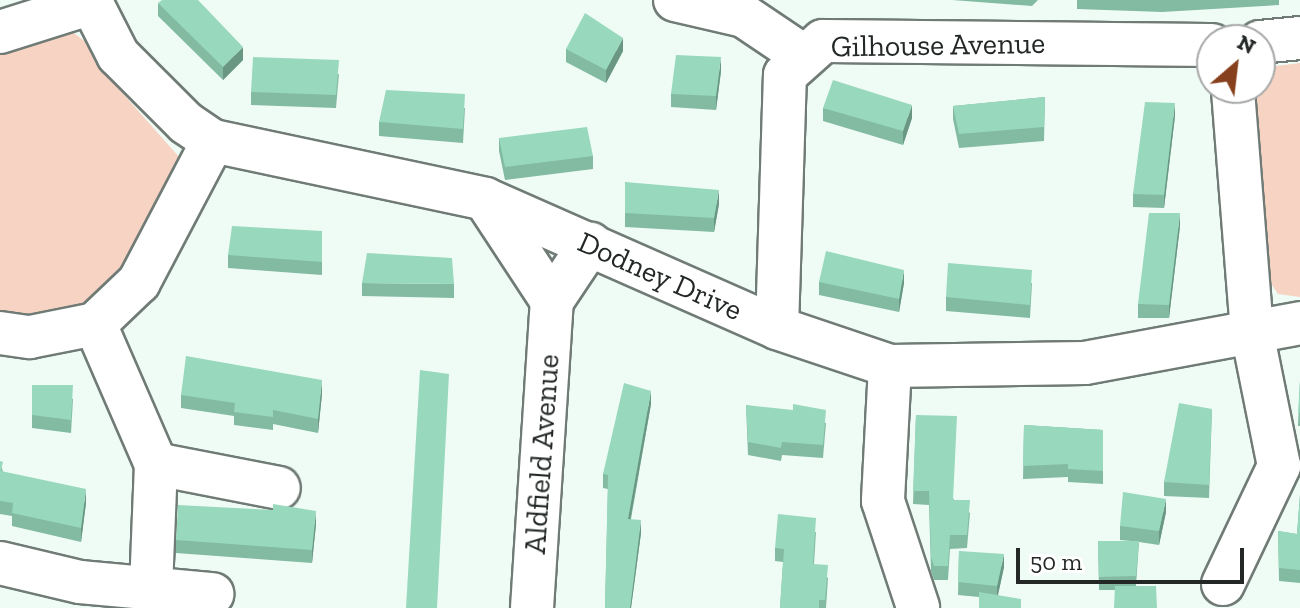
<!DOCTYPE html>
<html>
<head>
<meta charset="utf-8">
<style>
  body { margin:0 }
  #map { position:relative; width:1300px; height:608px; overflow:hidden; background:#effcf6; font-family:"Zilla Slab",serif }
  div>[style] { position:absolute }
  .green>* { inset:0; background:#f7d3c3 }
  .roads { filter:drop-shadow(2px 0 #707b76) drop-shadow(-2px 0 #707b76) drop-shadow(0 2px #707b76) drop-shadow(0 -2px #707b76) }
  .minor>* { height:42px; margin:-21px; padding:0 21px; transform-origin:21px; border-radius:21px; background:#fff }
  .wall>* { inset:0; background:#83baa2 }
  .shaded-wall>* { inset:0; background:#6a9784 }
  .building>* { inset:0; background:#98d8bc }
  span { translate:-50% -50%; white-space:nowrap; text-align:center; line-height:1.15; -webkit-text-stroke:7px #fff; paint-order:stroke }
  .street-label { font-size:30px; color:#232826 }
  .north { position:absolute; left:1196px; top:24px; width:80px; height:80px; box-sizing:border-box; background:#fff; border:2px solid #a7a9a8; border-radius:50%; rotate:28deg; font-size:22px; font-weight:700; line-height:32px; text-align:center; color:#232826 }
  .north::after { content:''; display:block; margin:auto; width:28px; height:36px; background:#87401d; clip-path:polygon(50% 0,100% 100%,50% 72%,0 100%) }
  .scale { position:absolute; left:1016px; top:548px; width:228px; height:36px; box-sizing:border-box; border:4px solid #232826; border-top:0; padding-left:10px; font-size:24px; line-height:28px; white-space:nowrap; color:#232826; -webkit-text-stroke:6px #fff; paint-order:stroke }
</style>
</head>
<body>
<div id="map">
  <div class="green">
    <i style="clip-path:polygon(70px 30px,87px 43px,110px 79px,188px 167px,127px 280px,80px 316px,0 323px,0 41px)"></i>
    <i style="clip-path:polygon(1300px 63px,1300px 297px,1278px 294px,1262px 270px,1252px 88px,1260px 88px,1260px 76px,1269px 67px)"></i>
  </div>
  <div class="roads">
    <div class="minor">
      <i style="left:90px;top:0;width:62px;rotate:63deg"></i>
      <i style="left:118px;top:55px;width:96px;rotate:45deg"></i>
      <i style="left:186px;top:123px;width:32px;rotate:34deg"></i>
      <i style="left:213px;top:141px;width:278px;rotate:12deg"></i>
      <i style="left:485px;top:199px;width:319px;rotate:23.8deg"></i>
      <i style="left:777px;top:328px;width:119px;rotate:18.6deg"></i>
      <i style="left:890px;top:366px;width:195px;rotate:-0.9deg"></i>
      <i style="left:1085px;top:363px;width:219px;rotate:-10.5deg"></i>
      <i style="left:675px;top:0;width:71px;rotate:13.1deg"></i>
      <i style="left:744px;top:16px;width:73px;rotate:33.9deg"></i>
      <i style="left:0;top:32px;width:93px;rotate:-17.5deg"></i>
      <i style="left:1260px;top:42px;width:40px;rotate:-5.7deg"></i>
      <i style="left:485px;top:199px;width:122px;rotate:56.7deg"></i>
      <i style="left:95px;top:324px;width:153px;rotate:66.5deg"></i>
      <i style="left:156px;top:464px;width:122px;rotate:92.3deg"></i>
      <i style="left:777px;top:328px;width:253px;rotate:-88.2deg"></i>
      <i style="left:785px;top:75px;width:51px;rotate:-41.8deg"></i>
      <i style="left:823px;top:41px;width:389px;rotate:0.6deg"></i>
      <i style="left:0;top:333px;width:30px;rotate:8deg"></i>
      <i style="left:30px;top:337px;width:66px;rotate:-11.3deg"></i>
      <i style="left:95px;top:324px;width:61px;rotate:-43.7deg"></i>
      <i style="left:139px;top:282px;width:159px;rotate:-62.3deg"></i>
      <i style="left:890px;top:366px;width:135px;rotate:93deg"></i>
      <i style="left:883px;top:501px;width:112px;rotate:71.7deg"></i>
      <i style="left:156px;top:464px;width:125px;rotate:11deg"></i>
      <i style="left:0;top:563px;width:82px;rotate:13.4deg"></i>
      <i style="left:80px;top:582px;width:133px;rotate:5.2deg"></i>
      <i style="left:1223px;top:584px;width:131px;rotate:-64.6deg"></i>
      <i style="left:1279px;top:466px;width:137px;rotate:-101.4deg"></i>
      <i style="left:1252px;top:332px;width:245px;rotate:-94.5deg"></i>
      <i style="left:532px;top:608px;width:308px;rotate:-86.3deg"></i>
      <i style="left:552px;top:301px;width:69px;rotate:-56.3deg"></i>
    </div>
  </div>
  <div class="wall">
    <i style="clip-path:polygon(952px 0,1038px 0,1032px 6px)"></i>
    <i style="clip-path:polygon(1077px 0,1279px 0,1279px 5px,1162px 12px,1077px 9px)"></i>
    <i style="clip-path:polygon(158px 3px,243px 60px,223px 80px,158px 16px)"></i>
    <i style="clip-path:polygon(566px 49px,623px 51px,606px 83px,566px 62px)"></i>
    <i style="clip-path:polygon(721px 71px,716px 110px,671px 107px,671px 94px)"></i>
    <i style="clip-path:polygon(339px 74px,336px 108px,251px 105px,251px 92px)"></i>
    <i style="clip-path:polygon(1045px 97px,1044px 141px,959px 148px,953px 119px,953px 106px)"></i>
    <i style="clip-path:polygon(465px 108px,463px 143px,379px 136px,379px 122px)"></i>
    <i style="clip-path:polygon(823px 108px,912px 118px,903px 145px,823px 121px)"></i>
    <i style="clip-path:polygon(1175px 116px,1164px 208px,1133px 207px,1133px 194px)"></i>
    <i style="clip-path:polygon(499px 138px,593px 156px,593px 169px,505px 180px,499px 151px)"></i>
    <i style="clip-path:polygon(625px 182px,719px 204px,714px 232px,625px 227px)"></i>
    <i style="clip-path:polygon(1180px 226px,1169px 318px,1138px 318px,1138px 304px)"></i>
    <i style="clip-path:polygon(322px 231px,322px 275px,228px 268px,228px 255px)"></i>
    <i style="clip-path:polygon(819px 282px,904px 283px,899px 312px,819px 295px)"></i>
    <i style="clip-path:polygon(362px 283px,454px 284px,454px 298px,362px 296px)"></i>
    <i style="clip-path:polygon(1032px 283px,1030px 318px,946px 311px,946px 297px)"></i>
    <i style="clip-path:polygon(1300px 381px,1300px 426px,1298px 426px)"></i>
    <i style="clip-path:polygon(32px 385px,73px 399px,71px 433px,32px 428px)"></i>
    <i style="clip-path:polygon(322px 394px,318px 433px,273px 424px,273px 430px,234px 425px,234px 416px,181px 408px,181px 395px)"></i>
    <i style="clip-path:polygon(651px 404px,631px 519px,641px 533px,631px 608px,605px 608px,608px 489px,603px 488px,603px 474px)"></i>
    <i style="clip-path:polygon(746px 405px,826px 423px,823px 458px,782px 455px,781px 461px,748px 455px)"></i>
    <i style="clip-path:polygon(1212px 409px,1209px 498px,1164px 496px,1164px 482px)"></i>
    <i style="clip-path:polygon(916px 415px,954px 500px,970px 513px,967px 548px,950px 549px,948px 580px,934px 580px,931px 571px,929px 505px,913px 504px)"></i>
    <i style="clip-path:polygon(1024px 425px,1103px 430px,1103px 484px,1068px 482px,1068px 477px,1023px 479px)"></i>
    <i style="clip-path:polygon(0 461px,3px 472px,86px 503px,81px 542px,12px 526px,12px 516px,0 514px)"></i>
    <i style="clip-path:polygon(1300px 495px,1300px 583px,1279px 581px,1278px 531px,1297px 534px)"></i>
    <i style="clip-path:polygon(1166px 512px,1159px 545px,1139px 542px,1136px 586px,1115px 590px,1099px 590px,1098px 541px,1131px 541px,1120px 540px,1120px 526px)"></i>
    <i style="clip-path:polygon(316px 524px,312px 563px,176px 553px,176px 540px)"></i>
    <i style="clip-path:polygon(816px 532px,814px 564px,828px 578px,826px 608px,780px 608px,783px 562px,775px 561px,775px 548px)"></i>
    <i style="clip-path:polygon(959px 551px,1004px 567px,998px 595px,1021px 608px,979px 597px,958px 595px)"></i>
  </div>
  <div class="shaded-wall">
    <i style="clip-path:polygon(623px 38px,623px 51px,606px 83px,606px 70px)"></i>
    <i style="clip-path:polygon(243px 47px,243px 60px,223px 80px,223px 67px)"></i>
    <i style="clip-path:polygon(721px 57px,721px 71px,716px 110px,716px 96px)"></i>
    <i style="clip-path:polygon(1175px 103px,1175px 116px,1164px 208px,1164px 195px)"></i>
    <i style="clip-path:polygon(912px 105px,912px 118px,903px 145px,903px 131px)"></i>
    <i style="clip-path:polygon(719px 190px,719px 204px,714px 232px,714px 218px)"></i>
    <i style="clip-path:polygon(1180px 213px,1180px 226px,1169px 318px,1169px 305px)"></i>
    <i style="clip-path:polygon(904px 270px,904px 283px,899px 312px,899px 299px)"></i>
    <i style="clip-path:polygon(322px 380px,322px 394px,318px 433px,318px 419px)"></i>
    <i style="clip-path:polygon(651px 391px,651px 404px,628px 532px,628px 519px)"></i>
    <i style="clip-path:polygon(86px 489px,86px 503px,81px 542px,81px 528px)"></i>
    <i style="clip-path:polygon(1166px 499px,1166px 512px,1159px 545px,1159px 531px)"></i>
    <i style="clip-path:polygon(316px 511px,316px 524px,312px 563px,312px 550px)"></i>
    <i style="clip-path:polygon(641px 520px,641px 533px,631px 608px,630px 608px)"></i>
    <i style="clip-path:polygon(1004px 554px,1004px 567px,997px 599px,997px 586px)"></i>
  </div>
  <div class="building">
    <i style="clip-path:polygon(162px 0,198px 0,243px 47px,223px 67px,158px 3px)"></i>
    <i style="clip-path:polygon(585px 13px,623px 38px,606px 70px,566px 49px)"></i>
    <i style="clip-path:polygon(676px 55px,721px 57px,716px 96px,671px 94px)"></i>
    <i style="clip-path:polygon(253px 57px,339px 60px,336px 95px,251px 92px)"></i>
    <i style="clip-path:polygon(833px 80px,912px 105px,903px 131px,823px 108px)"></i>
    <i style="clip-path:polygon(386px 90px,465px 94px,463px 129px,379px 122px)"></i>
    <i style="clip-path:polygon(1045px 97px,1044px 127px,959px 134px,953px 106px)"></i>
    <i style="clip-path:polygon(1145px 102px,1175px 103px,1164px 195px,1133px 194px)"></i>
    <i style="clip-path:polygon(587px 127px,593px 156px,505px 167px,499px 138px)"></i>
    <i style="clip-path:polygon(625px 182px,719px 190px,714px 218px,625px 213px)"></i>
    <i style="clip-path:polygon(1149px 213px,1180px 213px,1169px 305px,1138px 304px)"></i>
    <i style="clip-path:polygon(232px 226px,322px 231px,322px 262px,228px 255px)"></i>
    <i style="clip-path:polygon(826px 251px,904px 270px,899px 299px,819px 282px)"></i>
    <i style="clip-path:polygon(367px 253px,452px 258px,454px 284px,362px 283px)"></i>
    <i style="clip-path:polygon(948px 263px,1032px 270px,1030px 305px,946px 297px)"></i>
    <i style="clip-path:polygon(186px 356px,322px 380px,318px 419px,273px 410px,273px 417px,234px 412px,235px 403px,181px 395px)"></i>
    <i style="clip-path:polygon(420px 370px,449px 374px,437px 608px,406px 608px)"></i>
    <i style="clip-path:polygon(1300px 381px,1300px 413px,1298px 413px)"></i>
    <i style="clip-path:polygon(624px 383px,651px 391px,628px 519px,641px 520px,630px 608px,605px 608px,608px 475px,603px 474px)"></i>
    <i style="clip-path:polygon(32px 385px,73px 385px,71px 420px,32px 415px)"></i>
    <i style="clip-path:polygon(1179px 403px,1212px 409px,1209px 485px,1164px 482px)"></i>
    <i style="clip-path:polygon(793px 404px,826px 410px,823px 445px,782px 442px,781px 448px,748px 442px,746px 405px,793px 410px)"></i>
    <i style="clip-path:polygon(916px 415px,957px 416px,953px 500px,970px 500px,967px 535px,950px 535px,948px 566px,934px 566px,931px 557px,929px 491px,913px 491px)"></i>
    <i style="clip-path:polygon(1024px 425px,1103px 430px,1103px 471px,1068px 469px,1068px 464px,1023px 466px)"></i>
    <i style="clip-path:polygon(0 461px,3px 462px,1px 471px,86px 489px,81px 528px,12px 513px,13px 503px,0 501px)"></i>
    <i style="clip-path:polygon(1123px 492px,1166px 499px,1159px 531px,1120px 526px)"></i>
    <i style="clip-path:polygon(1300px 495px,1300px 570px,1279px 568px,1278px 531px,1297px 534px)"></i>
    <i style="clip-path:polygon(273px 504px,316px 511px,312px 550px,176px 540px,178px 505px,273px 510px)"></i>
    <i style="clip-path:polygon(778px 514px,816px 518px,813px 564px,828px 565px,825px 600px,819px 600px,819px 608px,780px 608px,784px 549px,775px 548px)"></i>
    <i style="clip-path:polygon(1098px 541px,1139px 541px,1136px 576px,1099px 577px)"></i>
    <i style="clip-path:polygon(959px 551px,1004px 554px,997px 586px,958px 582px)"></i>
    <i style="clip-path:polygon(1115px 586px,1156px 586px,1157px 608px,1114px 608px)"></i>
    <i style="clip-path:polygon(979px 592px,1021px 599px,1021px 608px,979px 608px)"></i>
  </div>
  <div class="street-label">
    <span style="left:938px;top:45px;rotate:-1deg">Gilhouse Avenue</span>
    <span style="left:660px;top:276px;rotate:24deg">Dodney Drive</span>
    <span style="left:542px;top:454px;rotate:-86deg">Aldfield Avenue</span>
  </div>
  <div class="north">N</div>
  <div class="scale">50 m</div>
</div>
</body>
</html>
